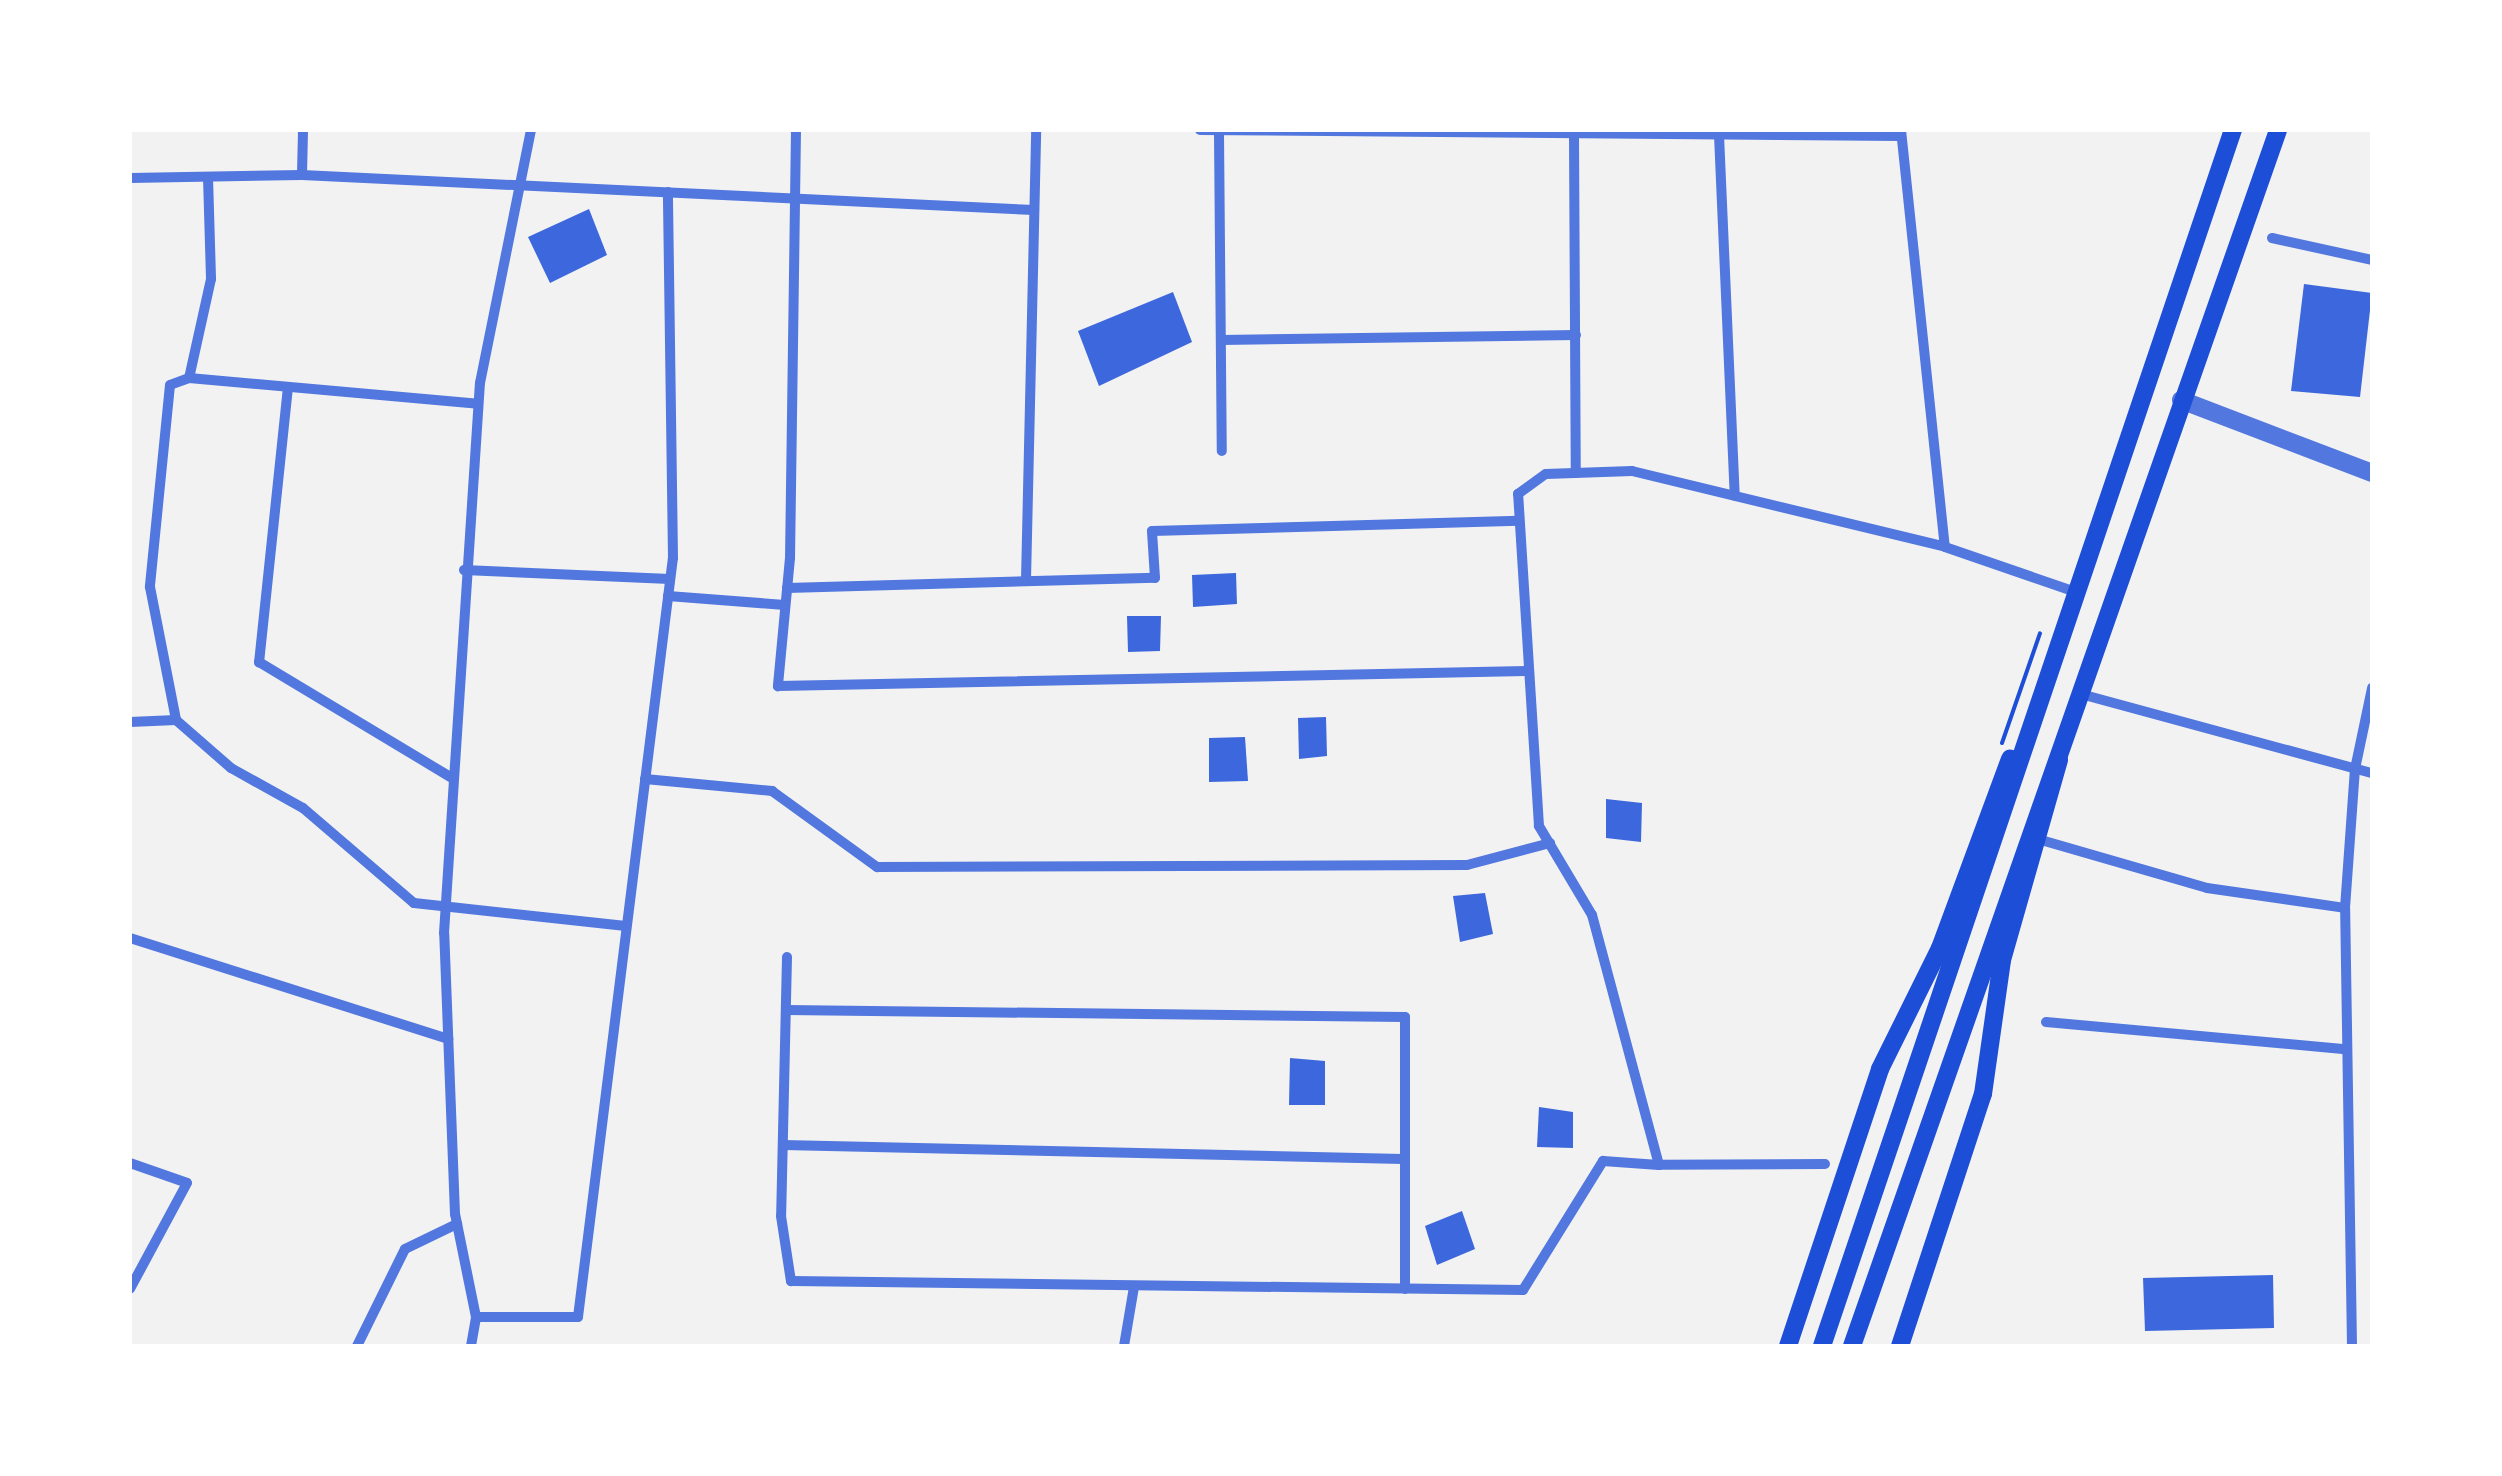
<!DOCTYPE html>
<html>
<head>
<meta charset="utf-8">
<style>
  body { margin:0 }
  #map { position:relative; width:2502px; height:1476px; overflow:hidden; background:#f2f2f2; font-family:Raleway,sans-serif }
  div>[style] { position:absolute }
  .building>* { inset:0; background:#3d67dc }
  .path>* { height:4px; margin:-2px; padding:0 2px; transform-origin:2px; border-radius:2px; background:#1d4ed8 }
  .minor>* { height:10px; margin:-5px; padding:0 5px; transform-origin:5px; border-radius:5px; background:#5277de }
  .tertiary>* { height:18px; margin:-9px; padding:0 9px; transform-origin:9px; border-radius:9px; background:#5277de }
  .secondary>* { height:18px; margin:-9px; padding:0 9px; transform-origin:9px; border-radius:9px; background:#1d4ed8 }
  span { translate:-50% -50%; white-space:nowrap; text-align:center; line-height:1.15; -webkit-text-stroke:10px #fff; paint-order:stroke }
  .frame { position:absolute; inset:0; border:132px solid #fff; pointer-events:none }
</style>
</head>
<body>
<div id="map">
  <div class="building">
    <i style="clip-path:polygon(589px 209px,607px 255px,550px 283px,528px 237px)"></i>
    <i style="clip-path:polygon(2304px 284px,2372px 293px,2360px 397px,2291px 391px)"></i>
    <i style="clip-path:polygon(1173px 292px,1192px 342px,1099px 386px,1078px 331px)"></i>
    <i style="clip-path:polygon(1236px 573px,1237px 604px,1193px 607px,1192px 575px)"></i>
    <i style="clip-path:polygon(1127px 616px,1161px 616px,1160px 651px,1128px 652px)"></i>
    <i style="clip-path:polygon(1326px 717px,1327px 756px,1299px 759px,1298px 718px)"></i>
    <i style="clip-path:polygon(1245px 737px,1248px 781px,1209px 782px,1209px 738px)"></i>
    <i style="clip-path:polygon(1606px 799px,1642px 803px,1641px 842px,1606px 838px)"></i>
    <i style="clip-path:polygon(1485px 893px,1493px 934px,1460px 942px,1453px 896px)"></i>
    <i style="clip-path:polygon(1290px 1058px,1325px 1061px,1325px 1105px,1289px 1105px)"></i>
    <i style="clip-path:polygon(1539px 1107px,1573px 1112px,1573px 1148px,1537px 1147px)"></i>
    <i style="clip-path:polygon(1462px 1211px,1475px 1249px,1437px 1265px,1425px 1226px)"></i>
    <i style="clip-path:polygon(2273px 1275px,2274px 1328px,2145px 1331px,2143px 1278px)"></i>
  </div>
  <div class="path">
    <i style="left:2002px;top:743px;width:116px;rotate:-70.9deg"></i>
  </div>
  <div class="minor">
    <i style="left:796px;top:130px;width:428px;rotate:90.8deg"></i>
    <i style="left:790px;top:558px;width:129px;rotate:95.4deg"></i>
    <i style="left:778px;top:686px;width:751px;rotate:-1.14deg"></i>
    <i style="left:1200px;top:130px;width:701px;rotate:0.49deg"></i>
    <i style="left:1901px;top:130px;width:419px;rotate:84deg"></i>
    <i style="left:1219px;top:134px;width:317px;rotate:89.5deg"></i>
    <i style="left:1574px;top:135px;width:338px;rotate:89.7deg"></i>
    <i style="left:1719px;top:135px;width:361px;rotate:87.5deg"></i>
    <i style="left:302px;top:175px;width:45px;rotate:-88.7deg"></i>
    <i style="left:208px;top:177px;width:102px;rotate:88.3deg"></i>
    <i style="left:211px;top:279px;width:101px;rotate:102.5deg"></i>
    <i style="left:189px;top:378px;width:290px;rotate:5.1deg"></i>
    <i style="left:130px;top:178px;width:172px;rotate:-1deg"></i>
    <i style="left:302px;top:175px;width:733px;rotate:2.74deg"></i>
    <i style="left:2272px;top:238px;width:102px;rotate:12.4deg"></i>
    <i style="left:1221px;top:340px;width:355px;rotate:-0.8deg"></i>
    <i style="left:189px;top:378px;width:20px;rotate:160deg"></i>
    <i style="left:170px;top:385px;width:203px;rotate:95.7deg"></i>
    <i style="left:150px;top:587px;width:136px;rotate:78.9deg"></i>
    <i style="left:176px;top:720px;width:73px;rotate:41.1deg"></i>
    <i style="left:231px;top:768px;width:82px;rotate:29.1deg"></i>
    <i style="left:303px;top:808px;width:146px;rotate:40.6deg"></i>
    <i style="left:414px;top:903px;width:213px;rotate:6.2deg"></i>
    <i style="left:288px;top:387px;width:277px;rotate:96deg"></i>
    <i style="left:259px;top:662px;width:225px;rotate:31deg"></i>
    <i style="left:464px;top:570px;width:206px;rotate:2.5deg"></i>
    <i style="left:1026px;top:580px;width:450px;rotate:-88.7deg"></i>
    <i style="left:787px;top:588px;width:368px;rotate:-1.6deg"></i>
    <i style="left:1155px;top:578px;width:47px;rotate:-93.7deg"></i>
    <i style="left:1152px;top:531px;width:367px;rotate:-1.6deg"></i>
    <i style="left:668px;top:596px;width:117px;rotate:4.4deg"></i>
    <i style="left:2077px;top:693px;width:306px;rotate:15.2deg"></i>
    <i style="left:130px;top:722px;width:46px;rotate:-2.5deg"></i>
    <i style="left:645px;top:779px;width:128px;rotate:5.4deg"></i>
    <i style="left:772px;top:791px;width:130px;rotate:35.9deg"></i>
    <i style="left:877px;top:867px;width:590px;rotate:-0.19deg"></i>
    <i style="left:1467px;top:865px;width:86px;rotate:-14.8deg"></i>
    <i style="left:2041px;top:840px;width:173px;rotate:16.1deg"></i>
    <i style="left:2207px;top:888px;width:139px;rotate:8.2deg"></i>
    <i style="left:130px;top:938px;width:334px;rotate:17.6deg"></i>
    <i style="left:787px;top:957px;width:259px;rotate:91.3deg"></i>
    <i style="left:781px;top:1216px;width:66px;rotate:81.3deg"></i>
    <i style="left:791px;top:1281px;width:732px;rotate:0.7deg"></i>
    <i style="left:1523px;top:1290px;width:152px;rotate:-58.2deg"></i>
    <i style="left:1603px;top:1161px;width:56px;rotate:4.1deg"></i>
    <i style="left:786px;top:1010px;width:619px;rotate:0.65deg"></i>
    <i style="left:1405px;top:1017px;width:272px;rotate:90deg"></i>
    <i style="left:2046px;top:1022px;width:298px;rotate:5.2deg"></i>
    <i style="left:783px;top:1145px;width:620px;rotate:1.29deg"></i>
    <i style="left:130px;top:1163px;width:60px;rotate:19.3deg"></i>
    <i style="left:187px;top:1183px;width:120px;rotate:118.3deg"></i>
    <i style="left:1825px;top:1164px;width:166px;rotate:179.7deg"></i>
    <i style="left:1659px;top:1165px;width:259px;rotate:-105deg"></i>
    <i style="left:1592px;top:915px;width:104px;rotate:-120.8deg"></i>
    <i style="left:1539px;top:826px;width:333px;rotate:-93.6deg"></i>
    <i style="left:1518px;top:494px;width:34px;rotate:-36deg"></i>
    <i style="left:1546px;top:474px;width:86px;rotate:-2deg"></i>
    <i style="left:1632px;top:471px;width:322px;rotate:13.6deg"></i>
    <i style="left:1945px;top:547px;width:139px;rotate:19deg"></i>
    <i style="left:476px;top:1317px;width:102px"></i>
    <i style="left:578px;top:1317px;width:765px;rotate:-82.87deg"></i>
    <i style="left:673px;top:558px;width:366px;rotate:-90.8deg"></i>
    <i style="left:357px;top:1346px;width:108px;rotate:-63.7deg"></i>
    <i style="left:405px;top:1249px;width:58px;rotate:-25.7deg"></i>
    <i style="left:471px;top:1346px;width:29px;rotate:-80deg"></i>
    <i style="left:476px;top:1317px;width:105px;rotate:-101.5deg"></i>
    <i style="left:455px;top:1214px;width:281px;rotate:-92.2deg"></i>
    <i style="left:444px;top:933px;width:551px;rotate:-86.26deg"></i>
    <i style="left:480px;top:383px;width:258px;rotate:-78.6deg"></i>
    <i style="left:1124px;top:1346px;width:60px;rotate:-80.4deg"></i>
    <i style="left:2352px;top:1346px;width:438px;rotate:-90.9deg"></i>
    <i style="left:2345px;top:908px;width:139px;rotate:-85.9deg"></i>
    <i style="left:2355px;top:769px;width:83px;rotate:-78.1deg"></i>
  </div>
  <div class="tertiary">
    <i style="left:2181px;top:400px;width:204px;rotate:20.9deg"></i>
  </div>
  <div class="secondary">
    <i style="left:1788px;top:1346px;width:292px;rotate:-71.6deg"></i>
    <i style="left:1880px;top:1069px;width:135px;rotate:-63.6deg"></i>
    <i style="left:1940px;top:948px;width:202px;rotate:-69.7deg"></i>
    <i style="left:1822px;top:1346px;width:1284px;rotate:-71.33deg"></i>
    <i style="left:1852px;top:1346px;width:1288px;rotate:-70.69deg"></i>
    <i style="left:1900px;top:1346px;width:265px;rotate:-71.8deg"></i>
    <i style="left:1983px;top:1094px;width:135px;rotate:-81.9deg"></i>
    <i style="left:2002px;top:960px;width:208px;rotate:-74.1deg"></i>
  </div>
  <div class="frame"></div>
</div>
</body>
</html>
